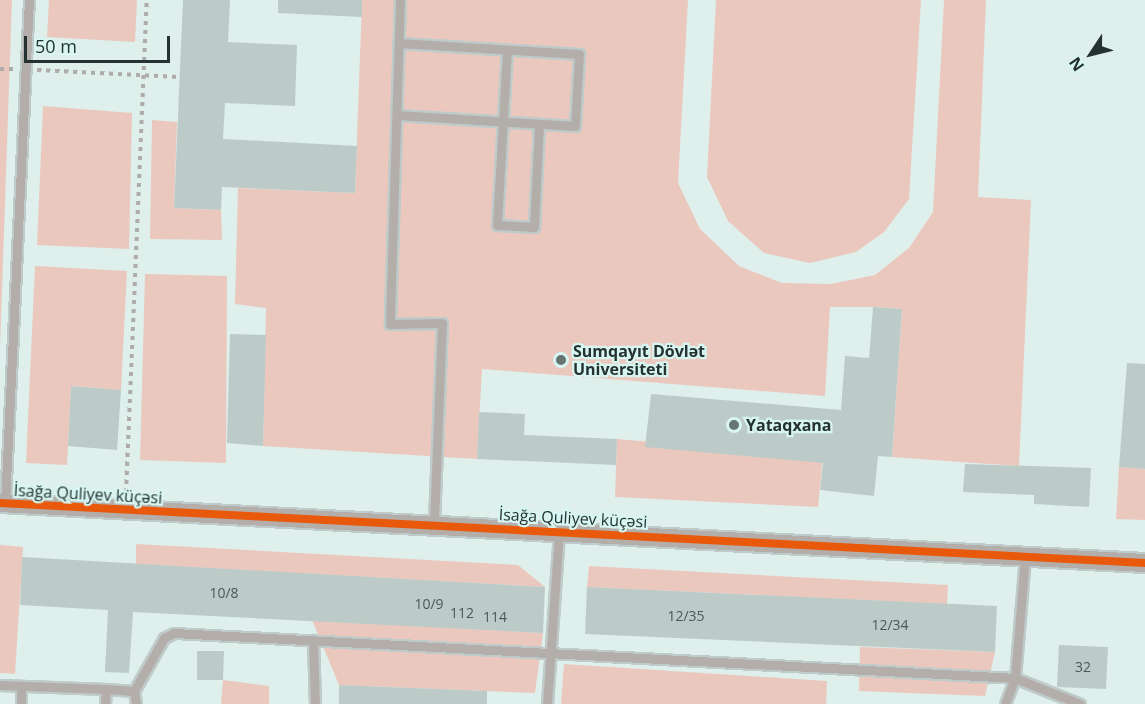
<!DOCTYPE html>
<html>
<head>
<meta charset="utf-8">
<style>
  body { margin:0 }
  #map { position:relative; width:1145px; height:704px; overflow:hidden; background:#deefec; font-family:"Open Sans",sans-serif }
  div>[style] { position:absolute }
  .green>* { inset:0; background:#ebc8be }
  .building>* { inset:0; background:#bdcbc8 }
  .path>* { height:4px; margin-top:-2px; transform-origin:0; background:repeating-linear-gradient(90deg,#aeaba8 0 4.5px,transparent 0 9px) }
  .roads { filter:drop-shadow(2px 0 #bfcbca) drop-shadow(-2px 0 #bfcbca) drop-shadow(0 2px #bfcbca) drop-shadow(0 -2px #bfcbca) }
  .service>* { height:9px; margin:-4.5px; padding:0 4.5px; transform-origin:4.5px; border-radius:4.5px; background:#b4aeaa }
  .minor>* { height:18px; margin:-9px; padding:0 9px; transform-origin:9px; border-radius:9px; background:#b4aeaa }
  .cycleway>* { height:8px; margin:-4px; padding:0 4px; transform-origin:4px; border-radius:4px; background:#e8590c }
  .dots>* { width:16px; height:16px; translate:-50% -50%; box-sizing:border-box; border:3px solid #d7f6f1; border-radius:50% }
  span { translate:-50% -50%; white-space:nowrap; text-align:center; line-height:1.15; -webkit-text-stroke:4.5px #d7f6f1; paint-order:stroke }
  .number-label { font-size:14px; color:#4c5857 }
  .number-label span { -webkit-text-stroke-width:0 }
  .poi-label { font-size:16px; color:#263231; font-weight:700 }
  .left { translate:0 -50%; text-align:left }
  .street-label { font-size:16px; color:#263231 }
  .north { position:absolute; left:1061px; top:24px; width:60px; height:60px; -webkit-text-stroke:4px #d7f6f1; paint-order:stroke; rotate:235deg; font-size:16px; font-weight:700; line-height:24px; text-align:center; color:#263231 }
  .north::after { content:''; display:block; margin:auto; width:21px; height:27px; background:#263231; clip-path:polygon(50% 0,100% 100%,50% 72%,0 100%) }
  .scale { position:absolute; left:24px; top:36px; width:146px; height:27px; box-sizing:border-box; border:3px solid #263231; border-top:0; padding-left:8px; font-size:18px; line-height:21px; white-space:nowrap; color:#263231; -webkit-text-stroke:4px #d7f6f1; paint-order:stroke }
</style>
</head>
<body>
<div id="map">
  <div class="green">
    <i style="clip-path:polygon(0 0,12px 0,0 348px)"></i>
    <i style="clip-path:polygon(49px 0,137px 0,135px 42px,47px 37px)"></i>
    <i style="clip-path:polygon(362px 0,688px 0,678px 183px,700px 229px,739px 266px,782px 283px,831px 284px,875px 275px,909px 248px,933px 212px,944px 0,986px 0,978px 197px,1031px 200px,1019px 466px,892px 457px,902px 309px,873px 307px,830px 307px,825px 396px,482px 369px,477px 459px,263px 446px,266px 308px,235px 304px,238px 188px,355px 193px)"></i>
    <i style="clip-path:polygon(716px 0,921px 0,909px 199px,884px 232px,856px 252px,810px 263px,764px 253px,728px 221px,707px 177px)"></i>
    <i style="clip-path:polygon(43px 106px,132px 113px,129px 249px,37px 245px)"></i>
    <i style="clip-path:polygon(152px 120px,177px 122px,174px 208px,221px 210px,222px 240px,150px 239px)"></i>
    <i style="clip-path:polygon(35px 266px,127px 271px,121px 390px,71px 386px,67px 465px,26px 463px)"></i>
    <i style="clip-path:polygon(145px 274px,227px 276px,226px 463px,140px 460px)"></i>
    <i style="clip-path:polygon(617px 439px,823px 456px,818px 507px,615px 497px)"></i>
    <i style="clip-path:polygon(1119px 467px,1145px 469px,1145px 520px,1116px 519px)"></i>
    <i style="clip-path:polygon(136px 544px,518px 565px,545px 587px,136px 564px)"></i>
    <i style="clip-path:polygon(0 545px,23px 547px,15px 674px,0 673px)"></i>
    <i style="clip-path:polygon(589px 566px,948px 585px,947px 604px,587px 587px)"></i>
    <i style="clip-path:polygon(312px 620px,543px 633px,535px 693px,339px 685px)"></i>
    <i style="clip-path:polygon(860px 647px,995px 652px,985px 696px,859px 691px)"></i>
    <i style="clip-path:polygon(564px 664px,827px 681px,826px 704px,561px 704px)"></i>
    <i style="clip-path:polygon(223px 680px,269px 686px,269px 704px,221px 704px)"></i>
  </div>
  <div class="building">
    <i style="clip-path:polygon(183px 0,230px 0,228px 42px,297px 45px,295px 106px,225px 103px,223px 139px,357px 146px,355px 193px,222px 187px,221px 210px,174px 208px)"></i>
    <i style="clip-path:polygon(278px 0,362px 0,362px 17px,278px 13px)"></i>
    <i style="clip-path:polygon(873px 307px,902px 309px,892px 457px,878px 456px,874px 496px,820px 490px,823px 463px,645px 447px,651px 394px,841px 410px,845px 356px,869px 358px)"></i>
    <i style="clip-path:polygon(230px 334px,266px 335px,263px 446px,227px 443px)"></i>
    <i style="clip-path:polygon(1127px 363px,1145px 364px,1145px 469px,1119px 467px)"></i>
    <i style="clip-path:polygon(71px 386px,121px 390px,117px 450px,68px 446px)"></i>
    <i style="clip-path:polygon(479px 412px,525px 414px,524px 435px,617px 439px,616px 465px,477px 459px)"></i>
    <i style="clip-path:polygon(965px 464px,1091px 468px,1089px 507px,1034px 504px,1034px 495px,963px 492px)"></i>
    <i style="clip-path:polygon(22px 557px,545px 587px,543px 633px,133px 612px,129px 673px,105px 672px,108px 610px,20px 605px)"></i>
    <i style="clip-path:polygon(587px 587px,997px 606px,995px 652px,585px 634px)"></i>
    <i style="clip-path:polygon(1059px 645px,1108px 647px,1106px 689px,1057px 687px)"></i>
    <i style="clip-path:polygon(197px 651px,224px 651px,223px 680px,197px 680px)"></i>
    <i style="clip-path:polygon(339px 685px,487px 691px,487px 704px,339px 704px)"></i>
  </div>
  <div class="path">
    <i style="left:0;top:69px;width:14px"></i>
    <i style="left:37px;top:70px;width:142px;rotate:2.8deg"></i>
    <i style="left:126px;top:493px;width:493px;rotate:-87.6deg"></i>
  </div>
  <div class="roads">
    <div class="service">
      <i style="left:400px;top:0;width:324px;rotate:91.8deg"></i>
      <i style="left:390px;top:324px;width:52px;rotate:-1.1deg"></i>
      <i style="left:442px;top:323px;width:201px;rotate:92.3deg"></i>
      <i style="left:507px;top:50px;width:175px;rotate:93.3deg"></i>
      <i style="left:497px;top:225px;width:37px;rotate:3deg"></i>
      <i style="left:534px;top:227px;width:103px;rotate:-87.2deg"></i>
      <i style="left:397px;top:115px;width:178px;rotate:3.5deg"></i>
      <i style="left:575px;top:126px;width:72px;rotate:-86.8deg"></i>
      <i style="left:579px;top:54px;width:180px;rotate:-176.5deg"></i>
      <i style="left:5px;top:503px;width:504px;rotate:-87.27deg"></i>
      <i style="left:313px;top:640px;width:64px;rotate:88.2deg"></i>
      <i style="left:0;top:685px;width:106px;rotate:2.2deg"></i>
      <i style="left:106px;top:689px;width:15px;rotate:94deg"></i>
      <i style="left:106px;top:689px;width:28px;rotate:4deg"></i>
      <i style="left:134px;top:691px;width:61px;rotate:-60.5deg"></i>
      <i style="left:164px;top:638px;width:11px;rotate:-27deg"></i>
      <i style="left:174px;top:633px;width:842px;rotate:3.06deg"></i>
      <i style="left:1015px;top:678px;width:122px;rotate:-85.3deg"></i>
      <i style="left:134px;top:691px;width:13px;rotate:81deg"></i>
      <i style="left:21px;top:704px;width:18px;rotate:-90deg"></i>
      <i style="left:547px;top:704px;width:173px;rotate:-86deg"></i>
      <i style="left:1005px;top:704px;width:28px;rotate:-69deg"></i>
      <i style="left:1015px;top:678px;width:70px;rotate:21.8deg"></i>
    </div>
    <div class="minor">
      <i style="left:0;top:503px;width:1147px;rotate:3deg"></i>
    </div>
  </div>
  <div class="cycleway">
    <i style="left:0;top:503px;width:1147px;rotate:3deg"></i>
  </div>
  <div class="dots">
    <i style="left:561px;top:360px;background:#667472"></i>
    <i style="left:734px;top:425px;background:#667472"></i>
  </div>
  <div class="number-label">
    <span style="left:224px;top:593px">10/8</span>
    <span style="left:429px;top:604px">10/9</span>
    <span style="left:462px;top:613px">112</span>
    <span style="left:686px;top:616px">12/35</span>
    <span style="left:495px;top:617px">114</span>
    <span style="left:890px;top:625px">12/34</span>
    <span style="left:1083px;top:667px">32</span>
  </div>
  <div class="poi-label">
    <span class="left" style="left:573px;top:360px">Sumqayıt Dövlət<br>Universiteti</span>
    <span class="left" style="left:746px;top:425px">Yataqxana</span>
  </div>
  <div class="street-label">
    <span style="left:88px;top:494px;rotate:3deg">İsağa Quliyev küçəsi</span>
    <span style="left:573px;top:518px;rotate:3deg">İsağa Quliyev küçəsi</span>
  </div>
  <div class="north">N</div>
  <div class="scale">50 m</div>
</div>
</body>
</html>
